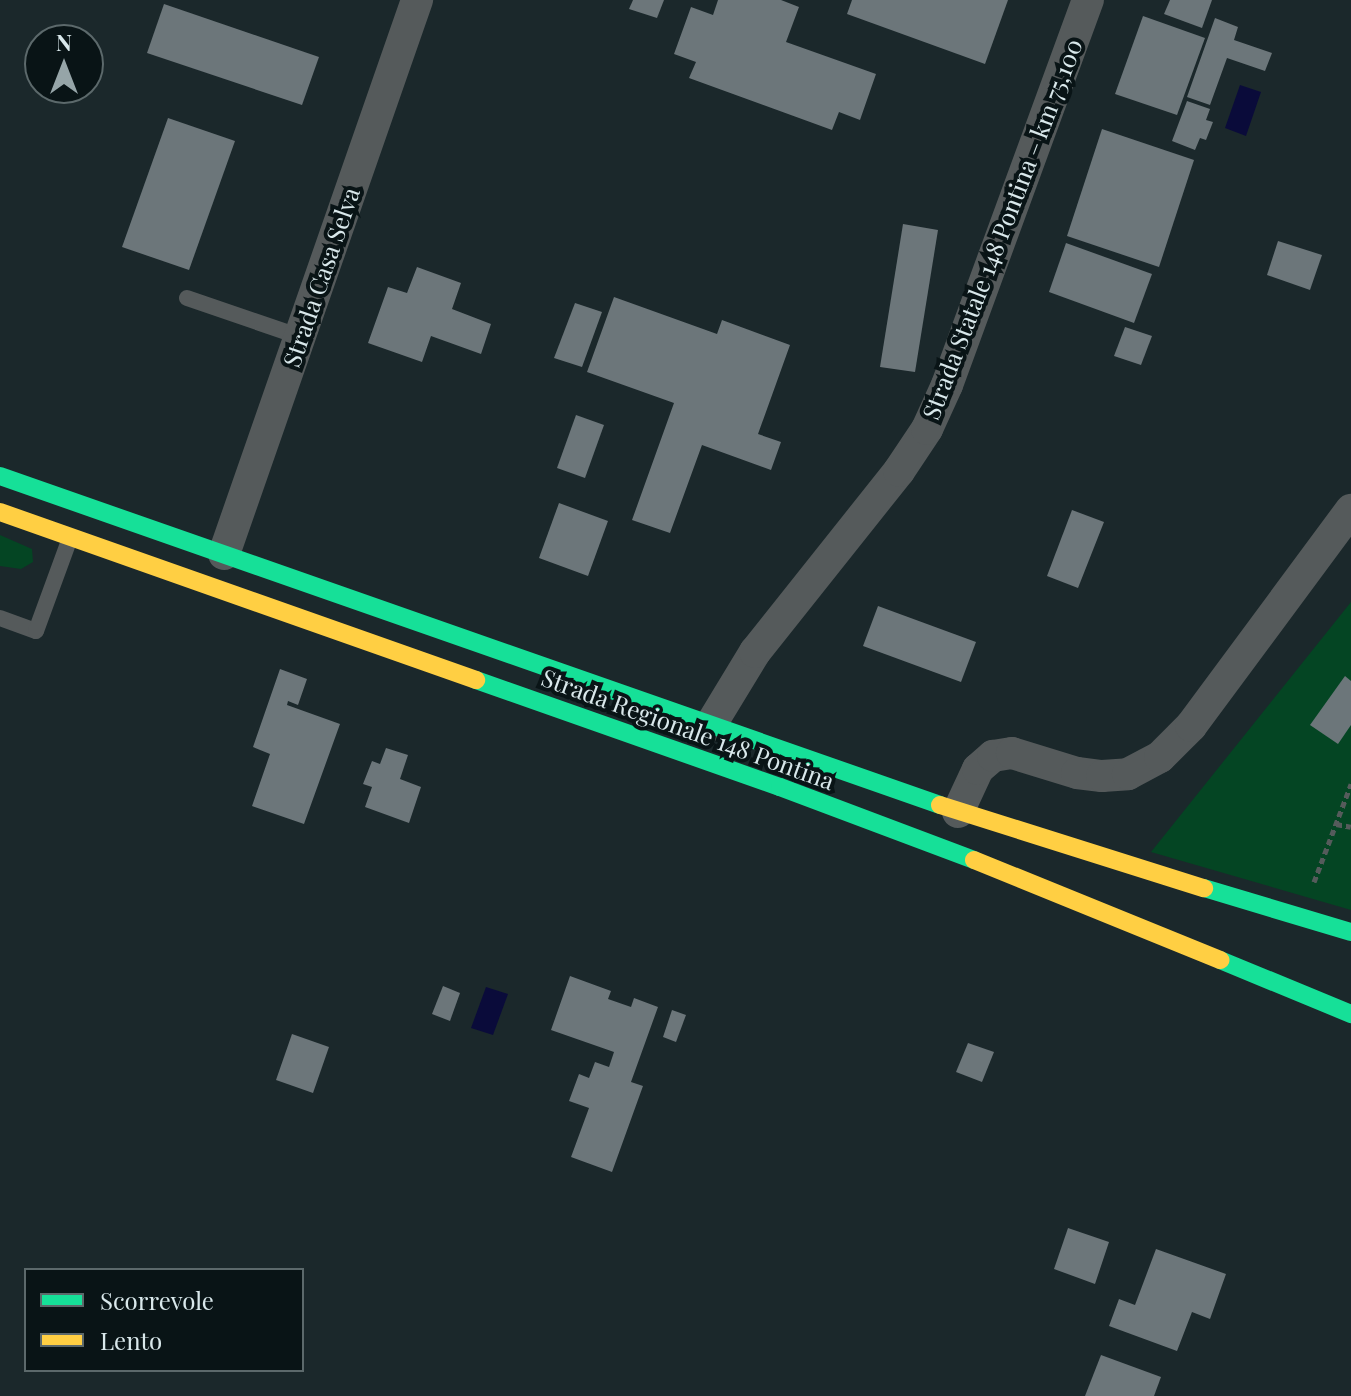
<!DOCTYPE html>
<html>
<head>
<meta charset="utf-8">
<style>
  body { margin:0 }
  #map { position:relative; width:1351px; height:1396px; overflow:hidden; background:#1b282b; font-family:"Playfair Display",serif }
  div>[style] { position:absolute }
  .green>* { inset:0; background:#044523 }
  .water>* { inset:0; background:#0a0b3a }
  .building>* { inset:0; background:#6c767a }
  .path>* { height:5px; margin-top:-2.5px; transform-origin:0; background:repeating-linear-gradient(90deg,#555b5b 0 6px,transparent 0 10px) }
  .lane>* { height:16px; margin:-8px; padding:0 8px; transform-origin:8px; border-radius:8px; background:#555a5b }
  .street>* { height:32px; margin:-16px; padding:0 16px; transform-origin:16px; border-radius:16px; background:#555a5b }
  .fast>* { height:18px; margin:-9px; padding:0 9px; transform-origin:9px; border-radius:9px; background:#16e098 }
  .slow>* { height:18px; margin:-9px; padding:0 9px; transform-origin:9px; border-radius:9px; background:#ffcf43 }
  span { translate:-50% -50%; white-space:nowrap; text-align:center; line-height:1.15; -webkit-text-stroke:8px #091416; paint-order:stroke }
  .street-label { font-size:24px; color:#d9e8eb }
  .legend { position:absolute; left:24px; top:1268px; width:280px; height:104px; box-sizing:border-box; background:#091416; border:2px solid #5c696b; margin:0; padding:10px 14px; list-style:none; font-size:24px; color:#d9e8eb }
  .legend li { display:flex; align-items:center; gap:16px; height:40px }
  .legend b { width:40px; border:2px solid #5c696b }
  .north { position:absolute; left:24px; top:24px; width:80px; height:80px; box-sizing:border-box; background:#091416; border:2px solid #5c696b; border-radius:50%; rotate:0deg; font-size:22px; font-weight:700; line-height:32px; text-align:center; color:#d9e8eb }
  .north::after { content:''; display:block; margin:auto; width:28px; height:36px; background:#96a5a8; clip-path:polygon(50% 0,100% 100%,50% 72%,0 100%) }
</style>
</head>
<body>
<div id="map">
  <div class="green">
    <i style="clip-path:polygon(0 535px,32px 549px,33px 562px,21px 569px,0 566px)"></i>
    <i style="clip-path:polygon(1351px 602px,1351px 910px,1151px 852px)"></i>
  </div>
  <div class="water">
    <i style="clip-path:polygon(1240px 85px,1261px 92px,1246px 136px,1225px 128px)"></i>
    <i style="clip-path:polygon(486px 987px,508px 994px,493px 1035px,471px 1028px)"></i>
  </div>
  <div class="building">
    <i style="clip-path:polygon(633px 0,664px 0,657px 18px,629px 9px)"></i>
    <i style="clip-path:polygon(718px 0,781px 0,799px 7px,786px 42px,876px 74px,860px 120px,839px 112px,832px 130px,689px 78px,696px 62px,674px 54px,691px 7px,713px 15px)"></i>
    <i style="clip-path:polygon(852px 0,1008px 0,985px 64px,847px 14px)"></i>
    <i style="clip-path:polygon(1170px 0,1212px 0,1202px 28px,1164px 14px)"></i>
    <i style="clip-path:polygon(164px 4px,319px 57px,302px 105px,147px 53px)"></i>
    <i style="clip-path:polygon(1143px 16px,1205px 38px,1177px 115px,1115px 94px)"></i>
    <i style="clip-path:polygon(1215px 18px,1238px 27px,1234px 40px,1272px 53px,1265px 71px,1227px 58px,1210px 105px,1187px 97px)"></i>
    <i style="clip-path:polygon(1187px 101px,1210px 109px,1206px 120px,1213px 122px,1206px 140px,1200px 138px,1195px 150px,1172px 141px)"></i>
    <i style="clip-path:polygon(168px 118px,235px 141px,189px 270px,122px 247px)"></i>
    <i style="clip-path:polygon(1102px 129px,1194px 160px,1159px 267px,1067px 236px)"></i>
    <i style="clip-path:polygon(903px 224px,938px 230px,915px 372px,880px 367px)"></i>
    <i style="clip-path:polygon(1278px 241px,1322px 255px,1310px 290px,1267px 275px)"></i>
    <i style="clip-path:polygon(1066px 243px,1152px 274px,1134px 323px,1049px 292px)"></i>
    <i style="clip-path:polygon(417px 267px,461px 283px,452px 309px,491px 324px,481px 354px,431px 336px,422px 362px,368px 343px,388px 287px,407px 293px)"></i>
    <i style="clip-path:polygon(614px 297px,717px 334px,722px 320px,790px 345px,758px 434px,781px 442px,771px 470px,702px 445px,670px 533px,632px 520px,674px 403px,587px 372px)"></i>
    <i style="clip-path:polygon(575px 303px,602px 312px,582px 367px,554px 358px)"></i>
    <i style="clip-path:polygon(1125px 327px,1152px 336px,1141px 365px,1114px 356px)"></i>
    <i style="clip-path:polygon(576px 415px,604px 425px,585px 478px,557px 468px)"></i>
    <i style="clip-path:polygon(559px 503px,608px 521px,588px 576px,539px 558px)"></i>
    <i style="clip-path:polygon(1072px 510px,1104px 522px,1078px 588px,1047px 576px)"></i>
    <i style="clip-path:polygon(878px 606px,976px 642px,961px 682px,863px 646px)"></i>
    <i style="clip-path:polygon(280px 669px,307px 679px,298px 705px,288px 701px,287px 705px,340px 724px,304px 824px,252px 806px,270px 754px,253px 747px)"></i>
    <i style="clip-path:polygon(1345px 676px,1351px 681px,1351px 725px,1338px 744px,1310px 725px)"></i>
    <i style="clip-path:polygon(386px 748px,408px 755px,400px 779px,421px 787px,409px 823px,365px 807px,372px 787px,363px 784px,372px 761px,380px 764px)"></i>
    <i style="clip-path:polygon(570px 976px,611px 991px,608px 999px,631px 1007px,634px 998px,658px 1007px,631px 1082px,643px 1086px,612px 1172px,571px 1157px,589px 1108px,569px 1101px,579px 1074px,589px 1078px,595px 1062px,609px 1067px,614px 1052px,551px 1030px)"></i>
    <i style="clip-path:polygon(443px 986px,460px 993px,450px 1021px,432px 1014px)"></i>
    <i style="clip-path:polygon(672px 1010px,686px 1015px,676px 1042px,663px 1037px)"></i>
    <i style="clip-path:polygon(292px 1034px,329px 1047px,313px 1093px,276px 1080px)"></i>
    <i style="clip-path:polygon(968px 1043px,994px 1052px,982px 1082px,956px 1072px)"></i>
    <i style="clip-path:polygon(1068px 1228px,1109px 1242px,1095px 1284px,1054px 1269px)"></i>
    <i style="clip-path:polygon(1156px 1249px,1226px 1274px,1210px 1319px,1192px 1312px,1177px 1351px,1109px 1326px,1119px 1299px,1135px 1305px)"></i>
    <i style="clip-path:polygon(1101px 1355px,1161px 1377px,1154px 1396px,1085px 1396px)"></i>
  </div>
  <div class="path">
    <i style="left:1336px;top:824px;width:15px;rotate:11deg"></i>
    <i style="left:1314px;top:882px;width:105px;rotate:-69.3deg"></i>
  </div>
  <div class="lane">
    <i style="left:187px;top:298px;width:120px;rotate:18.9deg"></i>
    <i style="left:0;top:618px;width:38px;rotate:20deg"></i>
    <i style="left:36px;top:631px;width:99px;rotate:-69.9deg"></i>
  </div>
  <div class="street">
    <i style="left:224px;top:554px;width:587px;rotate:-70.79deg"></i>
    <i style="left:710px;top:726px;width:87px;rotate:-58.7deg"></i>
    <i style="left:755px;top:652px;width:231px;rotate:-51.5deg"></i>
    <i style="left:899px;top:471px;width:50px;rotate:-56.3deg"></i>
    <i style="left:927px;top:429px;width:48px;rotate:-65.6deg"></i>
    <i style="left:947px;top:385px;width:410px;rotate:-69.9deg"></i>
    <i style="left:958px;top:812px;width:47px;rotate:-65.1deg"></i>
    <i style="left:978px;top:769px;width:20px;rotate:-41deg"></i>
    <i style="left:993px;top:756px;width:19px;rotate:-9deg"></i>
    <i style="left:1012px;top:753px;width:68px;rotate:17.1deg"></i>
    <i style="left:1077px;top:773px;width:25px;rotate:7deg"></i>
    <i style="left:1102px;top:776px;width:26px;rotate:-4deg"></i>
    <i style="left:1128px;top:774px;width:36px;rotate:-28deg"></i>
    <i style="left:1160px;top:757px;width:44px;rotate:-45deg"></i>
    <i style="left:1191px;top:726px;width:269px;rotate:-53.5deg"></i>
  </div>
  <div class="fast">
    <i style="left:0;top:476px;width:996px;rotate:19.29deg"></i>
    <i style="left:476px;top:680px;width:322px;rotate:19.4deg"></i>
    <i style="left:780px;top:787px;width:207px;rotate:20.6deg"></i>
    <i style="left:1204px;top:888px;width:153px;rotate:16.7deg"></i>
    <i style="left:1220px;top:960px;width:142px;rotate:22.4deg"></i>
  </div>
  <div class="slow">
    <i style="left:0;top:512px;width:505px;rotate:19.44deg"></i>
    <i style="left:940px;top:805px;width:277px;rotate:17.5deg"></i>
    <i style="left:974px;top:860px;width:266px;rotate:22.1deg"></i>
  </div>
  <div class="street-label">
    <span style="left:1002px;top:229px;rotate:-69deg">Strada Statale 148 Pontina – km 75,100</span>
    <span style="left:321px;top:277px;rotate:-71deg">Strada Casa Selva</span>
    <span style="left:688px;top:729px;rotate:20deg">Strada Regionale 148 Pontina</span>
  </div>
  <ul class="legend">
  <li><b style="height:10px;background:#16e098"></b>Scorrevole</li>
  <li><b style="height:10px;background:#ffcf43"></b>Lento</li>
  </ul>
  <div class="north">N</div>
</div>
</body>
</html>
